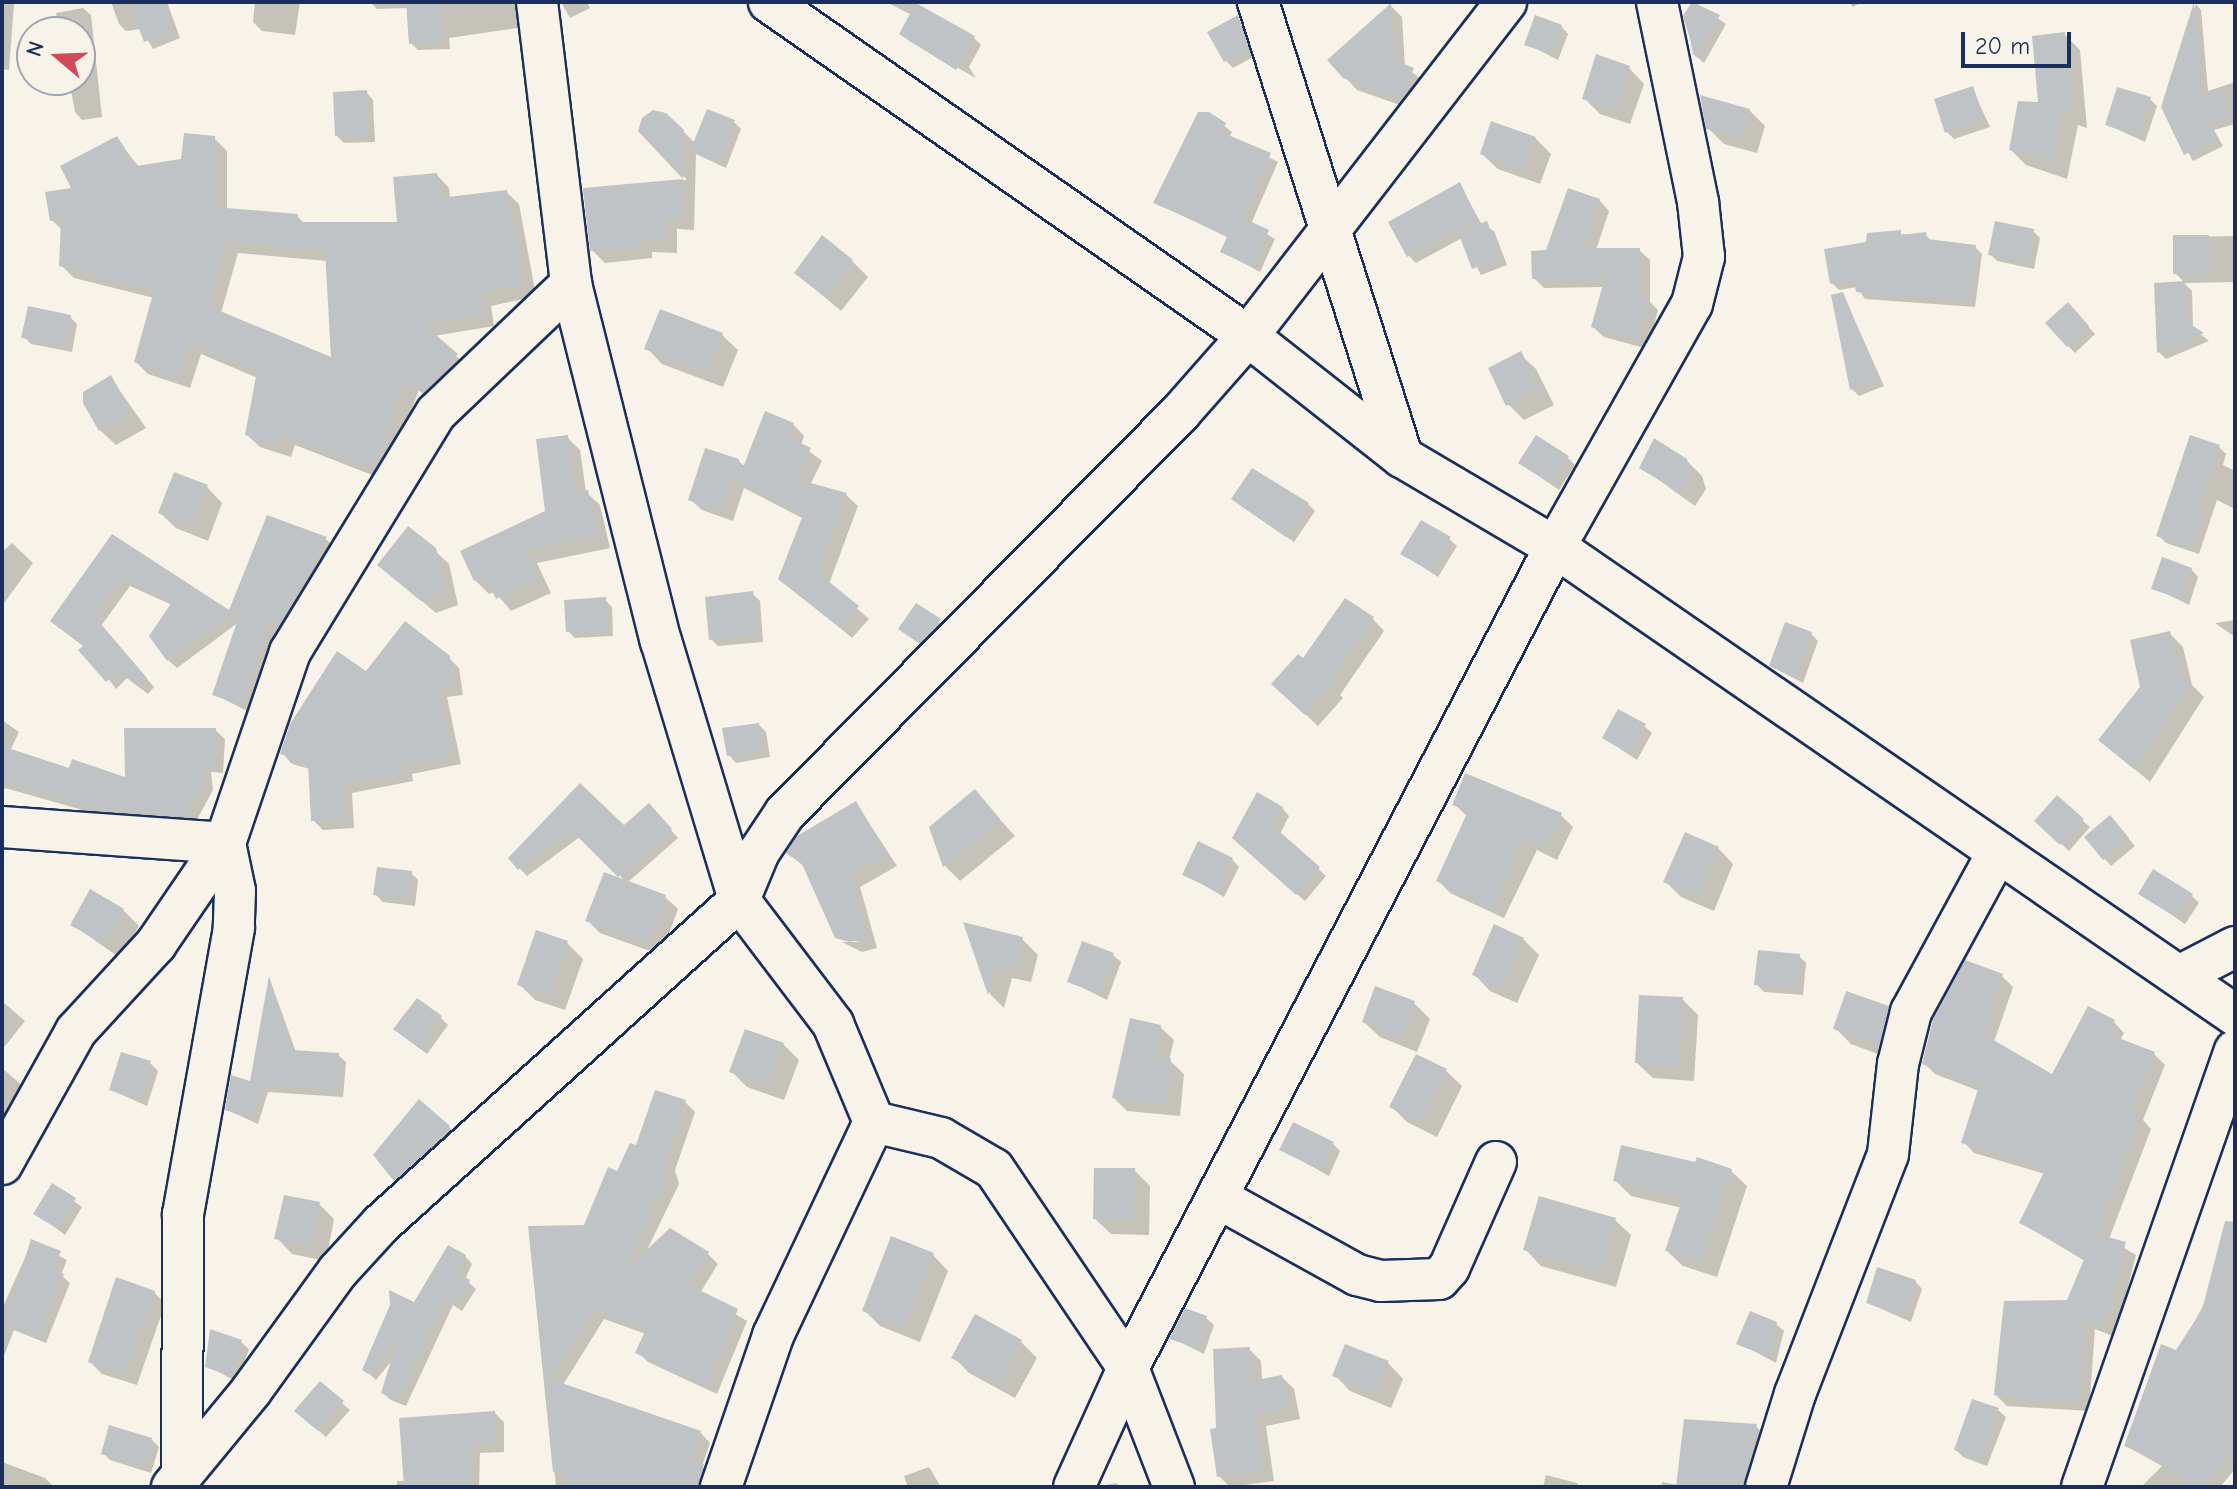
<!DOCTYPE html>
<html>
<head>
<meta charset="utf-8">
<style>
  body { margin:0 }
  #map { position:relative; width:2237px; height:1489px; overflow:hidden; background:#f7f3e8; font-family:"Comic Neue",sans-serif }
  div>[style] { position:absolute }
  .shadow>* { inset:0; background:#0003 }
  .building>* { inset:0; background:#c0c3c5 }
  .roads { filter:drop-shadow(2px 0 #1b2f5e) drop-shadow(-2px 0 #1b2f5e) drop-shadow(0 2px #1b2f5e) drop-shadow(0 -2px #1b2f5e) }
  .minor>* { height:40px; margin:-20px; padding:0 20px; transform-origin:20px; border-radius:20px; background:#f7f3e8 }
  span { translate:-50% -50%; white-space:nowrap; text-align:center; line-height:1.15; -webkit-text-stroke:8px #f7f3e8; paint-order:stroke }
  .frame { position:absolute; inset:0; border:4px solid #1b2f5e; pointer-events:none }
  .north { position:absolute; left:16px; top:16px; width:80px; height:80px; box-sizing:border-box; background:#f7f3e8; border:2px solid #9fa5b1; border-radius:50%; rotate:289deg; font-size:22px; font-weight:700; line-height:32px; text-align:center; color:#1b2f5e }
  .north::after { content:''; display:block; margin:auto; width:28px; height:36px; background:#d1495b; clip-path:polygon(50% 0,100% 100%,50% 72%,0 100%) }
  .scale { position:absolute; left:1961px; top:32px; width:110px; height:36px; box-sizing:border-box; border:4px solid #1b2f5e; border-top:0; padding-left:10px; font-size:24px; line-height:28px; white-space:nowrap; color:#1b2f5e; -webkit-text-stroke:6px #f7f3e8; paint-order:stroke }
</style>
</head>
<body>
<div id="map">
  <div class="shadow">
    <i style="clip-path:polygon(2px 2px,14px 4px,9px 70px,2px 69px)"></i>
    <i style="clip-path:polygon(111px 2px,167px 2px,180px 38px,153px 49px,141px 29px,126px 31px,119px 24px)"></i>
    <i style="clip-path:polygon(255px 2px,300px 2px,295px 35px,262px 31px,253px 22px)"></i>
    <i style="clip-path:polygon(370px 2px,523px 2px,523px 27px,449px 38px,450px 49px,418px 50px,411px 43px,408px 8px,377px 9px)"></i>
    <i style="clip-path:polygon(561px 2px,587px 2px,590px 8px,570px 18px)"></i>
    <i style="clip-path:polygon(886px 2px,919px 2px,917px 6px,974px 38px,981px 45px,969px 67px,976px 78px,909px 41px,901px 33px,912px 15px)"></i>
    <i style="clip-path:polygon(1694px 2px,1726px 24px,1704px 63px,1693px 54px,1686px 17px)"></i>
    <i style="clip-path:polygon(1848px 2px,1862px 2px,1853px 7px)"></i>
    <i style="clip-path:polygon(2196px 4px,2201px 10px,2208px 91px,2235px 82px,2235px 124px,2214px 130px,2223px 146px,2193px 161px,2163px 107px)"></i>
    <i style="clip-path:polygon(1391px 6px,1402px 17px,1405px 67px,1425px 82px,1414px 110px,1357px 90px,1330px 61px)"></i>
    <i style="clip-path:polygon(83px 8px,91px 15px,102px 117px,82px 120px,75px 112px,69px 80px,80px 80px,80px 32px,60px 32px,56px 13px)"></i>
    <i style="clip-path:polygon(1238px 17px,1255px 56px,1233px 68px,1226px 61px)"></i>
    <i style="clip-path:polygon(1561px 26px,1568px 34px,1558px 60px,1527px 44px)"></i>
    <i style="clip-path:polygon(2064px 34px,2080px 50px,2087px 128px,2078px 125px,2067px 179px,2026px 165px,2011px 150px,2040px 104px)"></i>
    <i style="clip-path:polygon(1629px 68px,1644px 84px,1630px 124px,1600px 114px,1584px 98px)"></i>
    <i style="clip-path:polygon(1972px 88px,1990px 127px,1954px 139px,1947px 132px)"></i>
    <i style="clip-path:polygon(366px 92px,373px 100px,375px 142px,344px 143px,336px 135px)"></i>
    <i style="clip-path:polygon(2150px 99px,2157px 106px,2145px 142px,2108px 125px)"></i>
    <i style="clip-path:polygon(1749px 110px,1765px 126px,1757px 153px,1724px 144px,1708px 128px)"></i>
    <i style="clip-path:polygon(1209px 114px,1232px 132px,1229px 138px,1278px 162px,1251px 224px,1275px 239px,1260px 272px,1223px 252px,1229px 238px,1156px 203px)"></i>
    <i style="clip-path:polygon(734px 122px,741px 129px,726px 168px,696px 154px,694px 230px,677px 229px,677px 253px,652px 252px,652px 258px,605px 263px,592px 250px,585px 190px,687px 180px,641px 131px,683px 131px,695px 143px)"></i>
    <i style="clip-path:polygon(evenodd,116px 138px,139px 167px,183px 161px,214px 138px,227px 151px,227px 210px,297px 216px,305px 224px,399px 224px,437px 175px,449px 188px,450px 198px,506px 192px,519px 204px,536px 296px,491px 306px,494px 326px,434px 336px,469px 368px,436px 405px,419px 390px,385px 480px,295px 445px,291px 457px,260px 447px,247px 435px,258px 378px,201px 354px,190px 388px,148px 374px,136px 362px,154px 298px,74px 278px,61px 265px,63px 231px,52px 220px,116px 138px,238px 253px,327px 261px,333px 360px,221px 313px,238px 253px)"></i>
    <i style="clip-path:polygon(1535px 138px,1551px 154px,1540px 184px,1498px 169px,1482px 154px)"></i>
    <i style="clip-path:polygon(1460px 185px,1482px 225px,1494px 231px,1507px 265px,1481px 275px,1462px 238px,1416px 263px,1409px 256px)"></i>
    <i style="clip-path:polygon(1599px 200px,1609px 211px,1596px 250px,1639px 250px,1650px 260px,1650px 302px,1658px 310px,1648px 349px,1604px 337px,1593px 327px,1604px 287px,1544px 288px,1534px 278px,1548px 252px)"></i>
    <i style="clip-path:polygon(2033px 231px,2040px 238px,2034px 269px,1997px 261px,1990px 254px)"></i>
    <i style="clip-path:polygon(1925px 234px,1932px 242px,1975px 247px,1982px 254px,1975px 307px,1865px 299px,1857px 287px,1839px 290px,1832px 283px,1868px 244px,1869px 235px)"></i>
    <i style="clip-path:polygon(2235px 236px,2235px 282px,2185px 283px,2175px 273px,2175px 237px)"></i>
    <i style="clip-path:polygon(852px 261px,868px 277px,841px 311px,796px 273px)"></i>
    <i style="clip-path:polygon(2184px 283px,2192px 291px,2193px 328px,2209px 341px,2166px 359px,2159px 352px,2156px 285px)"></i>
    <i style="clip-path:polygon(1843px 294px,1884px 386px,1859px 396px,1852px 389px)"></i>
    <i style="clip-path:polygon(2075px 312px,2095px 334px,2075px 353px,2068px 346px)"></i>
    <i style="clip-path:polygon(70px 317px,77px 324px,72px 352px,31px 344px,24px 337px)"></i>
    <i style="clip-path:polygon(722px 335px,738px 350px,723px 387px,662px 364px,647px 348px)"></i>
    <i style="clip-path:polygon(1520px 354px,1536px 369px,1554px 405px,1524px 420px,1508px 404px)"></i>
    <i style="clip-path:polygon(111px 378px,146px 428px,116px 445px,100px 430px)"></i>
    <i style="clip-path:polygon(793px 424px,804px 436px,801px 445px,822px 461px,810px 485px,846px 495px,858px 506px,829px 584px,869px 619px,852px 638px,781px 579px,804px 519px,744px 488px,733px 521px,702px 510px,690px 499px,738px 460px,745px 467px)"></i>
    <i style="clip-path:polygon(567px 437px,580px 450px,586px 492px,600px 505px,610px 548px,537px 563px,551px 593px,511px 611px,495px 592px,489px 594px,475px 580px,548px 512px)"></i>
    <i style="clip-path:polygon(2219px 447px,2226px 454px,2223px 465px,2235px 471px,2235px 509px,2217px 500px,2199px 554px,2166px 543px,2159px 536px)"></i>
    <i style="clip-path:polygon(1568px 458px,1575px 465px,1559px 490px,1520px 463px)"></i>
    <i style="clip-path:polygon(1686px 460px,1702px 476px,1706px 489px,1695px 506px,1641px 467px)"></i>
    <i style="clip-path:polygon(207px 487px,222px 503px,208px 541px,176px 528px,160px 513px)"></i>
    <i style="clip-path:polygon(1308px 504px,1315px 511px,1294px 542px,1241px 506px)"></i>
    <i style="clip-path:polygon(113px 536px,230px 613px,326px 539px,334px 547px,289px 632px,278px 627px,249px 712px,214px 694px,239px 622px,177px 668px,168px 660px,172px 605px,130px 586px,101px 626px,154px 687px,148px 694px,127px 678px,116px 689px,85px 647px,52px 621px)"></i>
    <i style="clip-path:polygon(1449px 539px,1457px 546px,1438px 577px,1403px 554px)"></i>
    <i style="clip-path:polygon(12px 543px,33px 563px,2px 606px,2px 552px)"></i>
    <i style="clip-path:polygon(434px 550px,449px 564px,458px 605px,436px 613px,379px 565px)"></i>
    <i style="clip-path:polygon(2191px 569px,2198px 577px,2189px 605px,2154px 588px)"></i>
    <i style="clip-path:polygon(752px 593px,760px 601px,763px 642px,718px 646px,711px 639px)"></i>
    <i style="clip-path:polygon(605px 600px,612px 607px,613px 636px,575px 638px,568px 631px)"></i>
    <i style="clip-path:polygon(916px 605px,947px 628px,928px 649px,900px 629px)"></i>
    <i style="clip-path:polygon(1373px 619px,1384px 631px,1340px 695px,1343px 698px,1318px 726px,1286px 696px,1304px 661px)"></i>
    <i style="clip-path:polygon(2235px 620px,2235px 637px,2215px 623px)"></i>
    <i style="clip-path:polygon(2169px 633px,2183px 647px,2192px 685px,2204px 697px,2150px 782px,2101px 740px,2142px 687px)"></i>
    <i style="clip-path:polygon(1811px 634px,1818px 641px,1803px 683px,1771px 666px)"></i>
    <i style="clip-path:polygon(448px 657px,459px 668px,463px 695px,447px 697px,461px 764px,412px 774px,413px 781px,352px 793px,354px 828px,323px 830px,313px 820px,310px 769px,292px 764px,282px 753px,367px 673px)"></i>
    <i style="clip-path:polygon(2px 720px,19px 732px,10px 751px,70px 770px,127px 780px,215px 730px,225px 739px,223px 773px,211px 772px,213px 790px,194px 825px,107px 817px,5px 788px,2px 793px)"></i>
    <i style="clip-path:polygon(759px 725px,766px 732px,770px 757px,736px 763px,729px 755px)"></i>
    <i style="clip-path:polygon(1644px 726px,1652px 733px,1637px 760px,1604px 738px)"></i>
    <i style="clip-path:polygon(580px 786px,624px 827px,656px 813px,678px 838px,627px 883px,581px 836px,527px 876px,510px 858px)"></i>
    <i style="clip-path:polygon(975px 792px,1015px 836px,960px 881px,945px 866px,932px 828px)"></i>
    <i style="clip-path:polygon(856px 803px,897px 866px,860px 887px,877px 948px,862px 952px,842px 942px,860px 942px,837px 937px,807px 869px,788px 853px)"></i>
    <i style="clip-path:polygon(1454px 804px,1561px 815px,1573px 827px,1557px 860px,1537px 850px,1504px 918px,1450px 893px,1438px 880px,1468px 817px)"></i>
    <i style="clip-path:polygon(1282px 808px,1289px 816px,1280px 834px,1326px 876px,1305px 901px,1242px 846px)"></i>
    <i style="clip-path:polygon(2082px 820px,2090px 827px,2069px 851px,2037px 821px)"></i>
    <i style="clip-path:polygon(2117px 825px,2135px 846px,2111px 866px,2104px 858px)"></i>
    <i style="clip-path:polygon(1718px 848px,1733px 864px,1714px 911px,1681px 897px,1666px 882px)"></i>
    <i style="clip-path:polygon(1232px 859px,1239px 867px,1224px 897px,1185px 874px)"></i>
    <i style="clip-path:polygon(411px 873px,418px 880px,415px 906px,383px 902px,375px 894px)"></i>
    <i style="clip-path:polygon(2141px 894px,2191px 895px,2199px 903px,2185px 924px)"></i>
    <i style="clip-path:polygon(665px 897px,678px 909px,661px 955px,600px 933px,588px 921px)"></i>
    <i style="clip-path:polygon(123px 910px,139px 926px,120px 958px,73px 925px)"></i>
    <i style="clip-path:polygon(966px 925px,1022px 939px,1038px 955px,1031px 982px,1012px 978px,1004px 1008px,990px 994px)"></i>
    <i style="clip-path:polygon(1523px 939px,1539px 955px,1517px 1003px,1490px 991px,1475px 975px)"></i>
    <i style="clip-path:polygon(567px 943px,583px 959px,565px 1010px,535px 1000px,519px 984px)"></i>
    <i style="clip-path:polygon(1113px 955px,1121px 962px,1107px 1000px,1069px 981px)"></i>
    <i style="clip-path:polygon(1799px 956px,1806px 963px,1803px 995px,1764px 992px,1756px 984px)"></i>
    <i style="clip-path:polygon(2002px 976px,2013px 987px,1994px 1042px,2053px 1077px,2114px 1022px,2124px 1033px,2120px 1041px,2154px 1054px,2165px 1065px,2143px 1120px,2151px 1129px,2109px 1239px,2136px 1255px,2115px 1337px,2095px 1329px,2089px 1411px,2007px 1406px,1996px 1395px,2069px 1302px,2085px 1261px,2021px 1223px,2045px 1174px,1974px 1153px,1964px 1142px,1979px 1091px,1935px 1074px,1924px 1063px)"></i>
    <i style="clip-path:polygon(270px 980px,296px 1052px,338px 1055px,346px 1062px,343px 1097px,268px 1092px,258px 1124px,227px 1110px,251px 1083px)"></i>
    <i style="clip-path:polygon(1377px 988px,1414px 1003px,1430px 1019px,1417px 1052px,1380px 1037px,1364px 1022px)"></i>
    <i style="clip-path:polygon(1682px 999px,1698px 1015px,1694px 1081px,1653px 1078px,1637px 1063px)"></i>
    <i style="clip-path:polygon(2px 1001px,25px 1021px,2px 1050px)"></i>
    <i style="clip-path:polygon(1888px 1008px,1903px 1024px,1894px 1060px,1851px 1044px,1835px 1028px)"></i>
    <i style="clip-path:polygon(441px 1018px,448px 1025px,427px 1054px,403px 1036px)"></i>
    <i style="clip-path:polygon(1160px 1027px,1174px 1040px,1169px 1060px,1184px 1074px,1180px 1116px,1127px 1111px,1114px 1098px)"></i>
    <i style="clip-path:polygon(783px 1044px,799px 1060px,784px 1100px,747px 1087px,731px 1071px)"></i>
    <i style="clip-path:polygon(150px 1063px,158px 1071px,147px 1106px,111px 1090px)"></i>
    <i style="clip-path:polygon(2px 1068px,31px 1093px,2px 1126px)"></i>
    <i style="clip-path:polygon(1446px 1071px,1462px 1086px,1437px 1137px,1407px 1122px,1392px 1107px)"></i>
    <i style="clip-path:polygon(685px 1102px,695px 1112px,675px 1170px,679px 1184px,646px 1252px,670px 1230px,708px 1254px,718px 1264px,700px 1293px,747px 1321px,717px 1394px,648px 1362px,638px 1352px,646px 1334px,604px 1319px,563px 1385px,700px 1432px,710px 1443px,702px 1466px,713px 1476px,709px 1487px,556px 1487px,530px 1228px,585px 1227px,637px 1148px)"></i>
    <i style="clip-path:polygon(449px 1127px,456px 1134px,403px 1187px,375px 1155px)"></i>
    <i style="clip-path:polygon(1333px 1144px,1340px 1151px,1329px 1176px,1282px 1150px)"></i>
    <i style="clip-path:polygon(1134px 1170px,1150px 1186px,1149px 1235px,1111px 1234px,1095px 1219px)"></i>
    <i style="clip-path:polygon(1731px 1171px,1747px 1186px,1717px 1277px,1683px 1266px,1667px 1251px,1682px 1208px,1631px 1196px,1615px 1180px)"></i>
    <i style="clip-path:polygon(53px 1186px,82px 1207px,65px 1235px,36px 1213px)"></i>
    <i style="clip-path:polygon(319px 1204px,334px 1219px,326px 1261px,292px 1254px,277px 1238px)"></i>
    <i style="clip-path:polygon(1615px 1220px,1631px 1235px,1616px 1287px,1541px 1266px,1526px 1250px)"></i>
    <i style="clip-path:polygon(32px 1242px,67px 1260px,61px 1275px,70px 1283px,46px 1343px,14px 1330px,2px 1361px,2px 1309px)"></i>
    <i style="clip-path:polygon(2235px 1248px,2235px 1469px,2220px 1487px,2141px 1487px,2162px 1466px,2126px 1446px)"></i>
    <i style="clip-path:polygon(933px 1255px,948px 1271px,920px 1342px,880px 1326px,864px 1310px)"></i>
    <i style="clip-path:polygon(465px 1256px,472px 1264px,465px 1279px,476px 1289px,462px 1311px,453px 1305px,406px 1406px,391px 1400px,383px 1393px,394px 1358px,376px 1380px,364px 1369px,415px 1304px)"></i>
    <i style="clip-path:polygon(1915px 1281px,1922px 1289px,1911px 1322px,1868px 1303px)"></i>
    <i style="clip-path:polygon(154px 1292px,165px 1304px,137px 1385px,102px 1374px,90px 1362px)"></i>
    <i style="clip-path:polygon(975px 1317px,1021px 1342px,1037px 1358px,1015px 1398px,969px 1373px,954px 1357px)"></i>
    <i style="clip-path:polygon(1206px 1318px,1214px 1325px,1204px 1354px,1172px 1338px)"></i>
    <i style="clip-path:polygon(1776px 1324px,1784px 1331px,1776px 1363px,1739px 1343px)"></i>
    <i style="clip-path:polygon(241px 1342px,249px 1349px,237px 1382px,208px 1366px)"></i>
    <i style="clip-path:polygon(1249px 1349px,1261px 1361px,1262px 1381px,1282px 1377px,1294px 1389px,1300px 1419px,1266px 1426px,1274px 1481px,1230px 1487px,1219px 1476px,1218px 1430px)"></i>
    <i style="clip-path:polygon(1388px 1363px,1403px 1379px,1391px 1408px,1350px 1391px,1335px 1375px)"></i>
    <i style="clip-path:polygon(342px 1403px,350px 1410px,326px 1437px,304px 1418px)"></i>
    <i style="clip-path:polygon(1998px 1410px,2006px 1417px,1987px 1466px,1963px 1457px,1956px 1450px)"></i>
    <i style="clip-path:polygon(495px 1413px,504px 1422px,504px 1452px,480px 1453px,479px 1487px,397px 1487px,397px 1481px,406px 1481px)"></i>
    <i style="clip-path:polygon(1756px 1426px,1766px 1437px,1754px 1487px,1661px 1487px,1662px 1482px,1678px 1485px)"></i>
    <i style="clip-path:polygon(151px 1439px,159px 1447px,151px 1473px,110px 1460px,103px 1453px)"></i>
    <i style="clip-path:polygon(2px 1462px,45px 1478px,54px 1487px,2px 1487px)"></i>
    <i style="clip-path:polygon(929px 1467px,941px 1487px,908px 1487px,904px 1476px)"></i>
    <i style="clip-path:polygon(1546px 1475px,1577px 1483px,1581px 1487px,1543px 1487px)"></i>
    <i style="clip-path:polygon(1116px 1483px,1120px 1487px,1101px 1487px,1102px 1486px)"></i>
  </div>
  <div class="building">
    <i style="clip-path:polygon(146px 2px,163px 2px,174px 31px,144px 42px,131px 8px)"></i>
    <i style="clip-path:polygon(406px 2px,441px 2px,443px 42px,409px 44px)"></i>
    <i style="clip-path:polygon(1692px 2px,1720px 15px,1696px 58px,1683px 16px)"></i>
    <i style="clip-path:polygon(2194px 2px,2202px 94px,2223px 89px,2230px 119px,2208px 123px,2217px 139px,2184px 155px,2161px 107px)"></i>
    <i style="clip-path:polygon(916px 3px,975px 36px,956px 70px,899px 34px)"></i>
    <i style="clip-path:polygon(1391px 3px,1394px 60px,1414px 68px,1401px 100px,1343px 78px,1327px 60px)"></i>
    <i style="clip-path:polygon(1238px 15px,1248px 48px,1224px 62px,1207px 32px)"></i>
    <i style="clip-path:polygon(1535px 15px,1562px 25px,1551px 54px,1524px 45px)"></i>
    <i style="clip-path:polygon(2065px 32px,2073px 114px,2062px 111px,2052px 164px,2044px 164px,2043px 157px,2009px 150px,2018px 101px,2038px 102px,2032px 36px)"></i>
    <i style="clip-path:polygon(1596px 54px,1630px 66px,1615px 110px,1582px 99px)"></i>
    <i style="clip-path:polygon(1973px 86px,1984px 119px,1945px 133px,1934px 99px)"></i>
    <i style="clip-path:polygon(2117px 87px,2151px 97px,2138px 136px,2105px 125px)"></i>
    <i style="clip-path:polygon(367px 90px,369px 135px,335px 136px,333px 92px)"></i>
    <i style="clip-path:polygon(1700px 95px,1750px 109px,1742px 138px,1706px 129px)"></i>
    <i style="clip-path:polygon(707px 109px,735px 120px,718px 163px,690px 151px)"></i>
    <i style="clip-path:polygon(653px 110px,666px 113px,684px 130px,682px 218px,665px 217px,665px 241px,640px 240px,640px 245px,590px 251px,583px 188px,683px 179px,638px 131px,642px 118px)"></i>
    <i style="clip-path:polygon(1198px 112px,1209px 112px,1226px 123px,1221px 132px,1271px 153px,1243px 218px,1269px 230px,1253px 267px,1220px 252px,1228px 235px,1153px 203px)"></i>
    <i style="clip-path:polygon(1491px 121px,1536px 137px,1525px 170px,1480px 154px)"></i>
    <i style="clip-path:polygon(evenodd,184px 133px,215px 136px,215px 207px,298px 214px,297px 222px,397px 222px,393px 177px,437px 173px,439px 198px,507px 190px,524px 284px,480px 293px,483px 314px,423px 324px,458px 354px,423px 394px,406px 380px,372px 469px,282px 434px,278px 446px,245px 435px,257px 371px,189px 343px,177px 377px,134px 362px,154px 290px,59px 266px,61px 220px,50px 221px,45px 192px,71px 188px,60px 166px,117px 136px,136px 166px,181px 159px,184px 133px,226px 241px,325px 250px,331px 357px,208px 306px,226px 241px)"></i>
    <i style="clip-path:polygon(1460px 182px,1477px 218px,1407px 257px,1388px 222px)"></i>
    <i style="clip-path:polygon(1568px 188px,1600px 199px,1583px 248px,1640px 248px,1640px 296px,1649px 298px,1637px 340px,1591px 327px,1605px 277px,1532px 279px,1531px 251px,1546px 250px)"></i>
    <i style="clip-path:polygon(1487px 221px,1501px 257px,1472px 269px,1458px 232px)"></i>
    <i style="clip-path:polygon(1995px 221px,2034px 229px,2027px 263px,1988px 255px)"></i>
    <i style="clip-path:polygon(1901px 230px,1901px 235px,1926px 232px,1927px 239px,1976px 245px,1968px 301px,1856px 292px,1854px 280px,1830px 284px,1824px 249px,1866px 242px,1867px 233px)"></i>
    <i style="clip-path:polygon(822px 235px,853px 260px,825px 297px,794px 273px)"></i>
    <i style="clip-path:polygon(2173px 235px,2209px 235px,2209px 274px,2173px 274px)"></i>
    <i style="clip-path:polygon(2185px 281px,2187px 322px,2204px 333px,2157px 353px,2154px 283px)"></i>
    <i style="clip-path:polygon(1843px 292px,1878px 378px,1850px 390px,1831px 295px)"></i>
    <i style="clip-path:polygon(2068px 302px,2089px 326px,2067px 347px,2045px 323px)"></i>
    <i style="clip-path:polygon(28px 306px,71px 315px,65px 346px,21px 338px)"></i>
    <i style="clip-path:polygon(660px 309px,723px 333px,707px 373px,644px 349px)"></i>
    <i style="clip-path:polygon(1521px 351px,1540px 389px,1506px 406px,1488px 368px)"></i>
    <i style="clip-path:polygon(111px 375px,131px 412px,99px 431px,83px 403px,83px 392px)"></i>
    <i style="clip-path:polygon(765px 411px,794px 423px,788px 437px,811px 448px,796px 479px,847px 493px,818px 573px,859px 606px,840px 628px,778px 579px,803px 515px,733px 478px,721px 511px,688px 500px,705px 448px,739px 459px,738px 464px,744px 465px)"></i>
    <i style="clip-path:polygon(568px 435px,575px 492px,588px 490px,597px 535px,525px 550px,538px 579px,496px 599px,486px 577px,474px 581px,460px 551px,545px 511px,536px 439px)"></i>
    <i style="clip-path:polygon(1536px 435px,1569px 456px,1551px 484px,1518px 463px)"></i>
    <i style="clip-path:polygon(2190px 435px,2220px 445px,2198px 509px,2204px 511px,2192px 548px,2156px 536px)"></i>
    <i style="clip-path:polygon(1654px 438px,1687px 459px,1691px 472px,1679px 492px,1639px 468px)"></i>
    <i style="clip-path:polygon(1252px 468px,1309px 503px,1286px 537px,1231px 499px)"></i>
    <i style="clip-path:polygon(174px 472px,208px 485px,192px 526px,158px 513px)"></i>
    <i style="clip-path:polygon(267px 515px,327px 537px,280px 625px,270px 620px,241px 705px,212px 695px,243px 604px,167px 661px,149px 636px,172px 602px,121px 578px,94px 616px,147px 678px,139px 687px,118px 671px,106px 682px,78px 650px,83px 646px,50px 621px,112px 534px,229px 610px)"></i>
    <i style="clip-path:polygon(1421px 520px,1451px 537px,1430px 571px,1400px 554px)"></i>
    <i style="clip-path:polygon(408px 526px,436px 548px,446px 592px,421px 601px,377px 565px)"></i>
    <i style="clip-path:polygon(2162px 557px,2192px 568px,2181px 599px,2151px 589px)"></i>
    <i style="clip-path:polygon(753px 591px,757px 635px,709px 640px,705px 597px)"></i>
    <i style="clip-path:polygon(606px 597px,607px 629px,566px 632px,564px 600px)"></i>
    <i style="clip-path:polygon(1345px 598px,1374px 617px,1329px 682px,1332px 685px,1305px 715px,1271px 684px,1298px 654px,1303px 658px)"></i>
    <i style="clip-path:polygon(916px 603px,941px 619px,920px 644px,898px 629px)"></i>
    <i style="clip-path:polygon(405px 621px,450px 656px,454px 685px,438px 687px,452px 755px,403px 764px,404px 772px,343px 783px,345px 819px,311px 821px,308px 762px,280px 754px,290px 724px,337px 651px,366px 671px)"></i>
    <i style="clip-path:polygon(1785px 622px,1812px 632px,1795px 678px,1769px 666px)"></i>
    <i style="clip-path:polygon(2170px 631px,2180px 675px,2191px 681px,2135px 770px,2098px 740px,2140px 687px,2130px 640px)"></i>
    <i style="clip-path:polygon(1618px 709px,1646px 724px,1629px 754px,1602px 738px)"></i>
    <i style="clip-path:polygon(759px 723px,764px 750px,727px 756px,722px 728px)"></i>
    <i style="clip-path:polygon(124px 728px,216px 728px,214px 765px,202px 764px,204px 780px,185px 817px,96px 808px,2px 782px,2px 746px,69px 768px,72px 759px,125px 777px)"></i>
    <i style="clip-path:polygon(1465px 773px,1562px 813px,1544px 849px,1524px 839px,1492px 908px,1436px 881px,1468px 811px,1452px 805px)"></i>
    <i style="clip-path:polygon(580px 783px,624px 825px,649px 803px,672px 829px,618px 877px,572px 831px,518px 870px,508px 858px)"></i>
    <i style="clip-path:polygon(975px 789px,1000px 819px,943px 867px,929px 827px)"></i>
    <i style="clip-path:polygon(1257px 792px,1283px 807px,1273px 826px,1320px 867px,1296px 895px,1232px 838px)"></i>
    <i style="clip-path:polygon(2057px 795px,2084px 819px,2060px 845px,2034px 821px)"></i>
    <i style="clip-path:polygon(856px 801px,887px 854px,850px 875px,867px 937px,850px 942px,835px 938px,802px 864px,786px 853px,797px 836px)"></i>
    <i style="clip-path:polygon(2110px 815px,2129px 838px,2103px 860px,2084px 837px)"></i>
    <i style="clip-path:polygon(1685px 832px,1719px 847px,1698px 897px,1663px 882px)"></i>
    <i style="clip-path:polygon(1198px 841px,1233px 858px,1217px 891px,1182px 875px)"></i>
    <i style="clip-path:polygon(377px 867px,412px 871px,408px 899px,373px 895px)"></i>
    <i style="clip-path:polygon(2153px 869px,2193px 894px,2177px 918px,2138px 894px)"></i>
    <i style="clip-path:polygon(604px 872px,666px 895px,648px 944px,585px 921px)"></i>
    <i style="clip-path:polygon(90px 889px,124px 909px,104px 944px,70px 925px)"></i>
    <i style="clip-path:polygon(963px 922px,1023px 937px,1015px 968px,996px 963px,988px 995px)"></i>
    <i style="clip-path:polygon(1494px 924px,1524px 938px,1502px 988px,1472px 975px)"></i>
    <i style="clip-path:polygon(536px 930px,568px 941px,549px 996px,517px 985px)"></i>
    <i style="clip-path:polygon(1082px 941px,1114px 953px,1100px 994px,1067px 982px)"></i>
    <i style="clip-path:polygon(1758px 950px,1800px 954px,1796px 988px,1754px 985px)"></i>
    <i style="clip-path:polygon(1965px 960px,2003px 974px,1983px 1034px,2052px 1074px,2088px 1006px,2115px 1020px,2108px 1034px,2155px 1052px,2131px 1112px,2141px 1116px,2097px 1234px,2126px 1242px,2104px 1327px,2084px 1320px,2079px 1401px,1994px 1395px,2004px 1301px,2067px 1300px,2085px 1257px,2019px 1223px,2046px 1168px,1961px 1143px,1979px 1086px,1922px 1064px,1933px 1020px)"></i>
    <i style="clip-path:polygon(269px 976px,292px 1050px,339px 1053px,337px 1090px,261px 1085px,251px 1118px,225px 1110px,231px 1075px,250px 1081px)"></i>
    <i style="clip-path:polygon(1375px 986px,1415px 1001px,1401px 1038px,1362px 1022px)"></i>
    <i style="clip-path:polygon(1846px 991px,1889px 1006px,1879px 1045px,1833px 1029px)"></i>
    <i style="clip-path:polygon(1639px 995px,1683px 997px,1679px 1066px,1635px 1063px)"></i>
    <i style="clip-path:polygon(417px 998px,442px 1016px,419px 1048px,393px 1029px)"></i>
    <i style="clip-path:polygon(1130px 1018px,1161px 1025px,1154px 1057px,1171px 1058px,1167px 1104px,1112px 1098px)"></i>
    <i style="clip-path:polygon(745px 1029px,784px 1043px,768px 1086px,729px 1072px)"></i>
    <i style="clip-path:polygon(121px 1052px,151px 1061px,140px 1100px,109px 1090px)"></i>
    <i style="clip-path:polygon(1416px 1054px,1447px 1069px,1421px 1123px,1389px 1107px)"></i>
    <i style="clip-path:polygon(655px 1090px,686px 1100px,666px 1159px,669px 1172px,622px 1273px,670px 1228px,709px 1252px,689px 1285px,738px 1309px,707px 1386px,635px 1353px,646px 1329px,594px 1310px,550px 1379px,701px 1431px,690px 1459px,704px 1464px,696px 1487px,567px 1487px,563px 1471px,553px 1472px,528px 1226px,584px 1225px,608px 1167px,617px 1171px,630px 1143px,636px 1145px)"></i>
    <i style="clip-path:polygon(419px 1099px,450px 1126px,394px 1181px,373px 1155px)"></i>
    <i style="clip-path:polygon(1293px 1122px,1334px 1142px,1321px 1170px,1279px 1150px)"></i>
    <i style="clip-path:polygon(1621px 1145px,1695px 1162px,1697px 1157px,1732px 1169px,1701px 1263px,1665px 1251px,1683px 1197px,1613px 1181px)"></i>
    <i style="clip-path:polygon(1094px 1168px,1135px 1168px,1134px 1220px,1093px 1219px)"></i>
    <i style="clip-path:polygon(52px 1183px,76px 1198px,58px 1229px,33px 1214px)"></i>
    <i style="clip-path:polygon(284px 1195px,320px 1202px,311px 1246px,274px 1239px)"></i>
    <i style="clip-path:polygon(1539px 1196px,1616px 1218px,1601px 1272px,1523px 1250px)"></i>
    <i style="clip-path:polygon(2225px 1221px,2235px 1222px,2235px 1448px,2203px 1487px,2189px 1487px,2154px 1458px,2124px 1446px,2161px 1344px,2176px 1350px,2202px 1310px)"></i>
    <i style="clip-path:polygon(891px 1236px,934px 1253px,904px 1328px,862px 1311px)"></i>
    <i style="clip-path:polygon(31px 1239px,61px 1251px,53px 1270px,64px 1274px,38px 1337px,5px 1324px)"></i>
    <i style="clip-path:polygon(448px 1245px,466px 1255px,458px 1273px,470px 1280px,455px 1305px,445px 1299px,398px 1400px,381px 1393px,398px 1338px,368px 1374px,362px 1370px,390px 1305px,389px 1290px,414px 1302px)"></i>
    <i style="clip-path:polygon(1877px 1267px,1916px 1280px,1904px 1316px,1866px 1303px)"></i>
    <i style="clip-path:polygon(116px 1277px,155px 1291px,125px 1375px,88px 1362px)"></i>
    <i style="clip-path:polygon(1185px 1308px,1207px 1316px,1197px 1348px,1169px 1339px)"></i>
    <i style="clip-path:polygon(1750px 1311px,1777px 1322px,1769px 1357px,1736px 1344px)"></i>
    <i style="clip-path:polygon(975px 1314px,1022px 1340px,999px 1384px,951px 1358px)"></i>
    <i style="clip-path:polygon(210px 1329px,242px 1340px,230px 1376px,205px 1367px)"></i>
    <i style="clip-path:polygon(1345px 1344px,1389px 1361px,1375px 1393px,1332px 1376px)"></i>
    <i style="clip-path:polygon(1250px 1347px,1251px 1381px,1282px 1375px,1289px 1407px,1255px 1414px,1263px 1470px,1217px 1477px,1210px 1429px,1216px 1428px,1213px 1349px)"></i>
    <i style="clip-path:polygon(320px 1381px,344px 1401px,318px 1431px,294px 1411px)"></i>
    <i style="clip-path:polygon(1972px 1399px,1999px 1408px,1980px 1460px,1954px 1450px)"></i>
    <i style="clip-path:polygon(495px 1411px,496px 1444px,472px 1444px,470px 1487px,404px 1487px,399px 1418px)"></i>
    <i style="clip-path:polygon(1684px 1419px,1757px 1424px,1744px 1487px,1676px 1487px)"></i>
    <i style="clip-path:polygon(109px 1425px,152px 1438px,144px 1467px,101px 1454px)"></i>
  </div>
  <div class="roads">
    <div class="minor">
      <i style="left:537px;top:2px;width:284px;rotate:83.1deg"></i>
      <i style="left:571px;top:284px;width:368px;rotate:75.9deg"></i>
      <i style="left:661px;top:641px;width:270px;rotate:73.2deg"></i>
      <i style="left:739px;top:900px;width:156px;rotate:52.8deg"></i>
      <i style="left:833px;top:1024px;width:106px;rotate:67.3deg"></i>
      <i style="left:874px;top:1122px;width:237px;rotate:115.3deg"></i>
      <i style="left:773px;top:1336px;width:160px;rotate:109deg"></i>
      <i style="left:769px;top:2px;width:584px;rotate:34.89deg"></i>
      <i style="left:1248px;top:336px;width:196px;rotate:38.2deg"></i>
      <i style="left:1402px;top:457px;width:178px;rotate:30.5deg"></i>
      <i style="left:1555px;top:547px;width:825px;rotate:34.54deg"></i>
      <i style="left:1258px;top:2px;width:477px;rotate:72.4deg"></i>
      <i style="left:2px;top:827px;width:224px;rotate:4.1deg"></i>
      <i style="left:225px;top:843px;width:49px;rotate:78.2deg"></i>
      <i style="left:235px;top:891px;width:37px;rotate:92deg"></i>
      <i style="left:234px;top:928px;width:291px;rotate:100.1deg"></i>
      <i style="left:183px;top:1214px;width:260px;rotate:90.2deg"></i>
      <i style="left:2179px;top:976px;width:63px;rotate:-27.4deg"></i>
      <i style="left:874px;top:1122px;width:69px;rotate:13.4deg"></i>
      <i style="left:941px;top:1138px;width:61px;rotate:30.3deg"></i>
      <i style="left:994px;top:1169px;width:240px;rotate:56deg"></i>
      <i style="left:1128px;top:1368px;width:128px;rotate:68.9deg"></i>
      <i style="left:2px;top:1164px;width:152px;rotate:-60.9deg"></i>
      <i style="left:76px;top:1031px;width:118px;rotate:-47.4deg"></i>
      <i style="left:156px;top:944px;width:122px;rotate:-55.7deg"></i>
      <i style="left:225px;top:843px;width:202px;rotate:-71.2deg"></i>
      <i style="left:290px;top:652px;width:280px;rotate:-58.6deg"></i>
      <i style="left:436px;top:413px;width:187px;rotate:-43.7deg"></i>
      <i style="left:1218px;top:1198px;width:159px;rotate:29deg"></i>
      <i style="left:1357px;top:1275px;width:25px;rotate:14deg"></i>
      <i style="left:1381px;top:1281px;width:58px;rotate:-2deg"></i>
      <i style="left:1439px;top:1279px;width:15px;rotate:-48deg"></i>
      <i style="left:1449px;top:1268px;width:116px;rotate:-66.1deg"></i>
      <i style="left:172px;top:1487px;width:124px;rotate:-50.5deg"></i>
      <i style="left:251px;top:1391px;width:148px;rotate:-54.1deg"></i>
      <i style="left:338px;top:1271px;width:64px;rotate:-47.5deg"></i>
      <i style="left:381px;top:1224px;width:483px;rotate:-42.1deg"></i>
      <i style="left:739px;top:900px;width:52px;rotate:-67.4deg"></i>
      <i style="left:759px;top:852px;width:47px;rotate:-56.3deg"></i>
      <i style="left:785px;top:813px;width:562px;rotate:-45.36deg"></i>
      <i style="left:1180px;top:413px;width:103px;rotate:-48.6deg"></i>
      <i style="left:1248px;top:336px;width:422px;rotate:-52.3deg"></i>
      <i style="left:1074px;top:1487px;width:131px;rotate:-65.6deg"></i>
      <i style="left:1128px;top:1368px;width:925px;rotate:-62.52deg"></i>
      <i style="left:1555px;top:547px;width:279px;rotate:-60.6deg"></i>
      <i style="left:1692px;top:304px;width:49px;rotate:-75.7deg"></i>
      <i style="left:1704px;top:257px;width:55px;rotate:-96.2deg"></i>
      <i style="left:1698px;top:202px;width:204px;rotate:-101.6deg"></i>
      <i style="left:1766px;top:1487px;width:97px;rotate:-72.7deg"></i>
      <i style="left:1795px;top:1394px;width:257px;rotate:-68.8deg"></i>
      <i style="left:1888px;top:1154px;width:91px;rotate:-83.7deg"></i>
      <i style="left:1898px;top:1064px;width:54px;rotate:-76deg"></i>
      <i style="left:1911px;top:1012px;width:182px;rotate:-61.5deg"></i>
      <i style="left:2082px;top:1487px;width:462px;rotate:-70.7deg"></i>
    </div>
  </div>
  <div class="frame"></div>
  <div class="north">N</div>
  <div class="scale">20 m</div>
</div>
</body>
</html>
